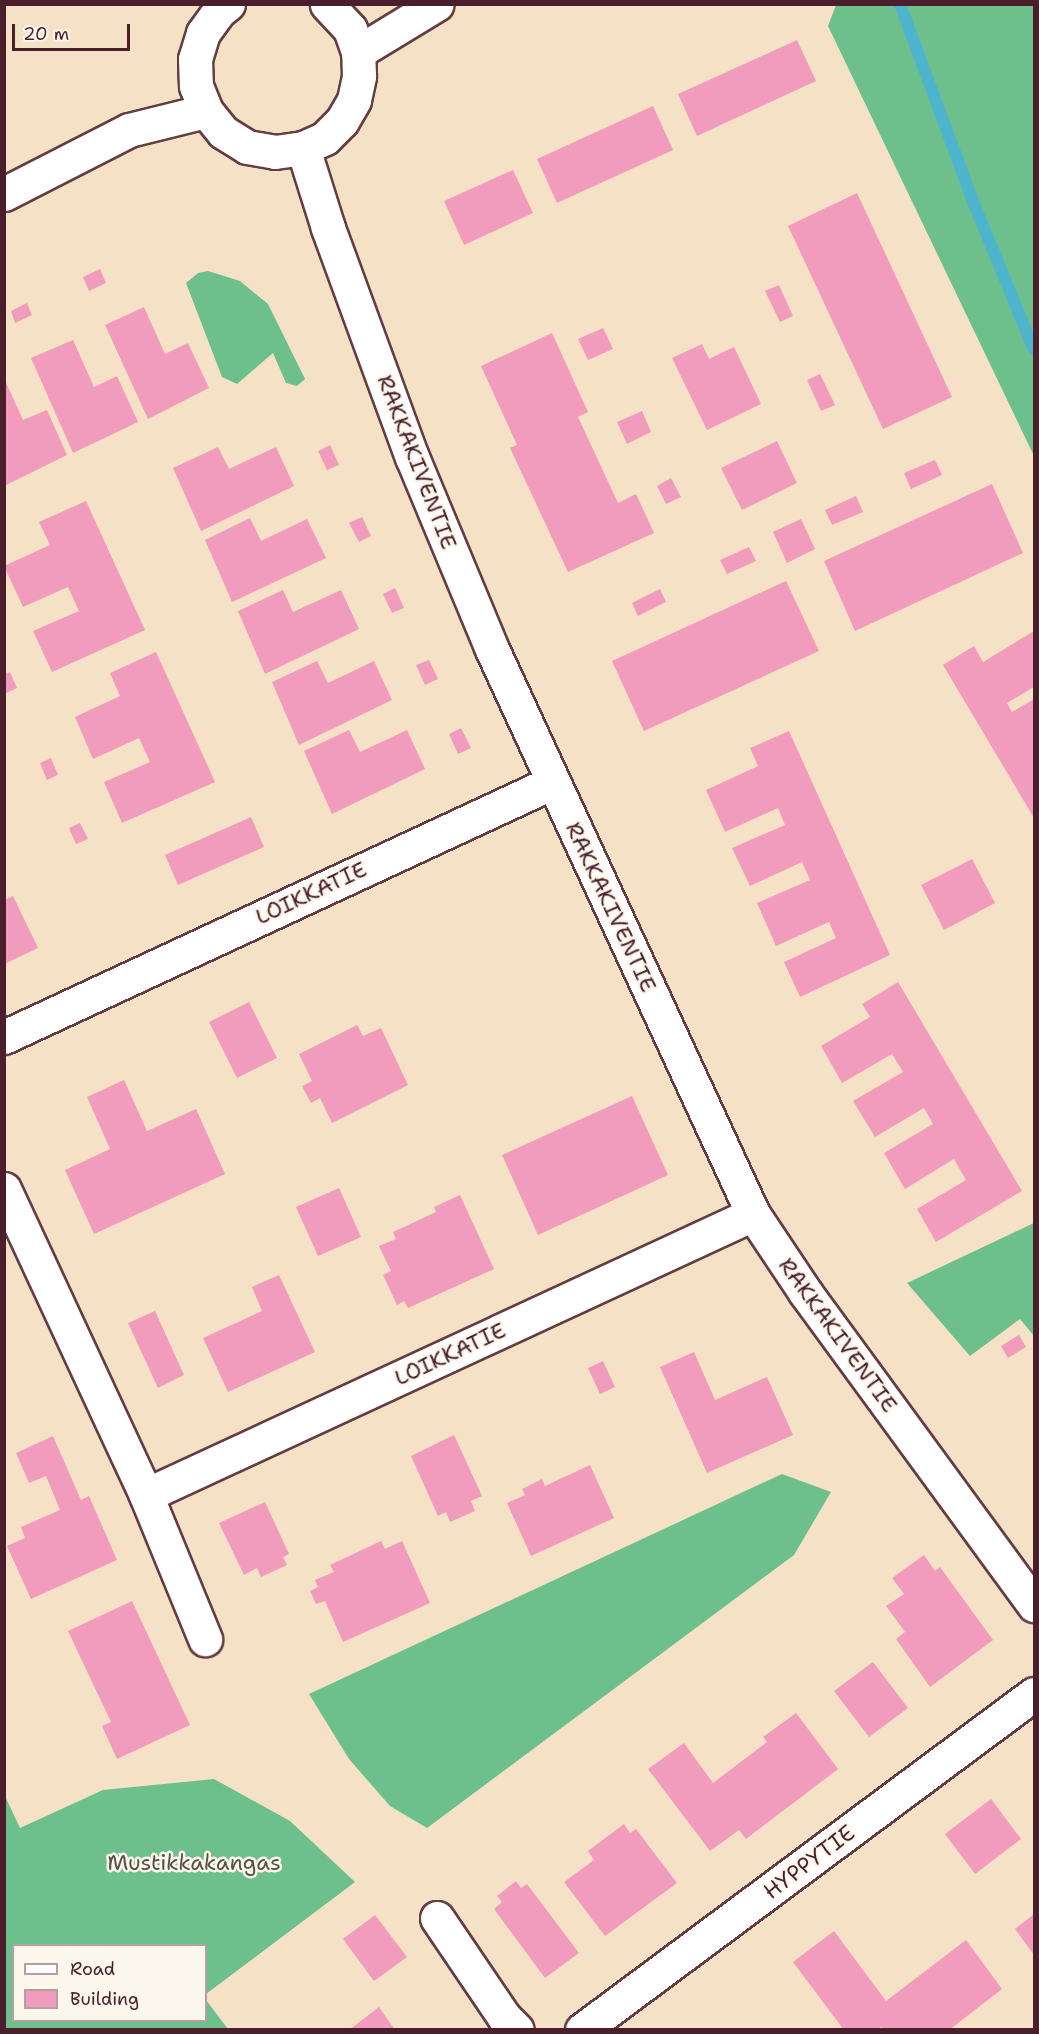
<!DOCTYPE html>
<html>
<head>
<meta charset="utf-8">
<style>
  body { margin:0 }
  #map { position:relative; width:1039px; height:2034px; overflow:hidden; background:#f5e1c6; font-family:"Shantell Sans",sans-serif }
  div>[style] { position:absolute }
  .forest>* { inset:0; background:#6dc08c }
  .stream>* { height:12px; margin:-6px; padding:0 6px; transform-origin:6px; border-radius:6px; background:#4fb4cd }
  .building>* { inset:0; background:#f19cbd }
  .roads { filter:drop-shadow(2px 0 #643c42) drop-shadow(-2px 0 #643c42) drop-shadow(0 2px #643c42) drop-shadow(0 -2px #643c42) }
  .minor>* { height:33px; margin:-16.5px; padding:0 16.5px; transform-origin:16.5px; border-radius:16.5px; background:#fff }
  .tertiary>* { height:33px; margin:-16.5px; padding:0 16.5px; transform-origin:16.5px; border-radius:16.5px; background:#fff }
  span { translate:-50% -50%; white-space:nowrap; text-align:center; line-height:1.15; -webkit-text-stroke:5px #fbf7ec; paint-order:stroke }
  .street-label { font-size:22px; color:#4a1f2b }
  .park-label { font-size:22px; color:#59504a }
  .frame { position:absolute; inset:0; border:6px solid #4a1f2b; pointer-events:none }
  .legend { position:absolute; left:12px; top:1944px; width:195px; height:78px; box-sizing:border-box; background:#fbf7ec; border:2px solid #b4a19f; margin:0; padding:8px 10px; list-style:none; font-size:18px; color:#4a1f2b }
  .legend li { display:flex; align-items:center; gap:12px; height:30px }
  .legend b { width:30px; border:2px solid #b4a19f }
  .scale { position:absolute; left:12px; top:24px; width:118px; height:27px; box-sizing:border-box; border:3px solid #4a1f2b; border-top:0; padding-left:8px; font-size:18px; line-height:21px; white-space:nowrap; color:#4a1f2b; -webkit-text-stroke:4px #fbf7ec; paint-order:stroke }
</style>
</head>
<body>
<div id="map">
  <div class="forest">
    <i style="clip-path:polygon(836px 5px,1034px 5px,1034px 456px,828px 26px)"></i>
    <i style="clip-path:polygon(208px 271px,240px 281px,268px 304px,305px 379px,297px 386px,286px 383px,273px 353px,237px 384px,222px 377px,186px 283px,198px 273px)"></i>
    <i style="clip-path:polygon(1034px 1223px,1034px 1336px,1020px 1319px,970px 1356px,907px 1283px)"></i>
    <i style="clip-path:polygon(782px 1474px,831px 1492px,794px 1555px,427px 1828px,390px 1806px,349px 1759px,309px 1694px)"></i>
    <i style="clip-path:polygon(214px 1779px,290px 1821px,355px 1882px,206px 1994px,206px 1946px,14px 1946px,14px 2020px,206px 2020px,206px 2000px,228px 2029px,5px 2029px,5px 1796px,20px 1828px,103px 1790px)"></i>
  </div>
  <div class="stream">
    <i style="left:900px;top:4px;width:208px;rotate:69.7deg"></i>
    <i style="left:972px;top:199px;width:163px;rotate:67.7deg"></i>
  </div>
  <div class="building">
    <i style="clip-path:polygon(797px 40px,816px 81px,697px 136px,678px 94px)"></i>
    <i style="clip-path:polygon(653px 106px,673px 150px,557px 203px,537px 159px)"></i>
    <i style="clip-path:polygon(513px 170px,533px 213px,464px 245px,444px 201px)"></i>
    <i style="clip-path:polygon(857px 193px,952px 397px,883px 429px,788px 226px)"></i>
    <i style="clip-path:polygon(100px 269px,106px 283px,89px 291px,83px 277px)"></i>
    <i style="clip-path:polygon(779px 285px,793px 316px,780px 322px,765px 291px)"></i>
    <i style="clip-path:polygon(27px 303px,32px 315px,15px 323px,11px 311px)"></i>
    <i style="clip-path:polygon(144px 307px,165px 354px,188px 343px,209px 388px,148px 419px,105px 325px)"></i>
    <i style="clip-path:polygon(603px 328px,613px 349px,588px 360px,578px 339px)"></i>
    <i style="clip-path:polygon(552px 333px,588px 412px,578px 417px,618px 503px,636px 494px,654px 533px,568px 572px,510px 448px,517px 445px,481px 366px)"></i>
    <i style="clip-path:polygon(73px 340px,94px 387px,117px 376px,138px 422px,73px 453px,31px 358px)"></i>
    <i style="clip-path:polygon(702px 344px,709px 359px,734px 347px,761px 404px,707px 430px,672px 358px)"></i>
    <i style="clip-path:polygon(820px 374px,835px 405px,821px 411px,807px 380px)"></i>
    <i style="clip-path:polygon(4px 378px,23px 420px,47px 410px,67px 455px,4px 486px)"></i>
    <i style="clip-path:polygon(642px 411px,651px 432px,627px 444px,617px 422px)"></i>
    <i style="clip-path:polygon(777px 441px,797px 483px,742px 510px,721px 468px)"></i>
    <i style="clip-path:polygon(330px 445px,339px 465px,327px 470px,318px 451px)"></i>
    <i style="clip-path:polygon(218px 447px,229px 469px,276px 447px,294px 486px,201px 531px,173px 468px)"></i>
    <i style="clip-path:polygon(935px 460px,942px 475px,911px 489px,904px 473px)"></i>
    <i style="clip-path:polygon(671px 478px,681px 497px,666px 504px,657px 486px)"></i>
    <i style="clip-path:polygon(992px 484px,1023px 553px,855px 631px,824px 561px)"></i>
    <i style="clip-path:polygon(856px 496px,863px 512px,832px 525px,825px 510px)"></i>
    <i style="clip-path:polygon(86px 501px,145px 630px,52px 672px,33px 631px,79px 611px,68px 587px,23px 607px,4px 566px,50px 545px,39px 522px)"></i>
    <i style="clip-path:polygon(362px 517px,371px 536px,359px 542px,349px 523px)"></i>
    <i style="clip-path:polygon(250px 518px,261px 541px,307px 519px,326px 558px,232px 602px,205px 540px)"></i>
    <i style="clip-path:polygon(801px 519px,815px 549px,787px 563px,773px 532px)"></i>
    <i style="clip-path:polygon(749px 547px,756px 561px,727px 574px,720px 560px)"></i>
    <i style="clip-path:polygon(786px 581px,819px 651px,644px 731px,612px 661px)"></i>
    <i style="clip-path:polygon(395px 588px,404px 608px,392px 613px,383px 594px)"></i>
    <i style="clip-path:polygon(660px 589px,666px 602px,638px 616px,632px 603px)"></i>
    <i style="clip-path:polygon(283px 590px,293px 612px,341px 590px,359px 629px,265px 674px,238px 611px)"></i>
    <i style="clip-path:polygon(1034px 631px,1034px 687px,1007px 703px,1012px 712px,1034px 699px,1034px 818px,943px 665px,974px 646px,983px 662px)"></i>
    <i style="clip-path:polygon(156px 652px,215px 782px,122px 823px,104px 782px,150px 762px,139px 738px,93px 759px,75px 717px,120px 696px,110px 673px)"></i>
    <i style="clip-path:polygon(429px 660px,438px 679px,425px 685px,416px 665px)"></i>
    <i style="clip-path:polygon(317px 661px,328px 683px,374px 661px,392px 700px,299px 745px,272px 682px)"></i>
    <i style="clip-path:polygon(10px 672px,17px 688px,6px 693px,4px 675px)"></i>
    <i style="clip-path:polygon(461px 728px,471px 748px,458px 754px,449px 734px)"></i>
    <i style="clip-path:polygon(349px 730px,360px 752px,407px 730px,425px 769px,332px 814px,304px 751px)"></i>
    <i style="clip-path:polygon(789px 731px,890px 955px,800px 997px,784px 962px,836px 938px,829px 922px,776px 946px,757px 903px,810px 880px,802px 862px,750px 886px,732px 848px,785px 825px,778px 808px,725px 832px,706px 790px,758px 766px,750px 748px)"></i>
    <i style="clip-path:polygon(51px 758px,58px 775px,47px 780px,40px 763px)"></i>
    <i style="clip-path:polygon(251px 817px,264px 847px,178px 885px,165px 855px)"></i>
    <i style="clip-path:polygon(80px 823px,88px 839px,76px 844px,69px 828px)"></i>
    <i style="clip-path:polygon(972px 859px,995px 903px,944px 930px,921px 885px)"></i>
    <i style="clip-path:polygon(13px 896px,38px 948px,4px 964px,4px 900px)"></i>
    <i style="clip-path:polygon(898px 982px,1022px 1191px,936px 1242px,917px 1209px,966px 1180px,954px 1159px,905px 1189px,884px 1153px,933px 1124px,924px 1108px,875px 1137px,853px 1101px,903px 1072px,892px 1054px,842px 1083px,821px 1046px,870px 1017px,862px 1004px)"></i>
    <i style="clip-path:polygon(249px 1002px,277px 1058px,237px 1078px,209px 1022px)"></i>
    <i style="clip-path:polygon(357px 1025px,363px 1036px,381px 1028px,408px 1085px,332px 1123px,320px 1098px,311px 1103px,302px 1086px,312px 1081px,299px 1054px)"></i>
    <i style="clip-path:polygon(124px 1080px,147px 1131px,196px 1109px,225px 1174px,94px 1234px,65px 1170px,110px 1149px,87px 1097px)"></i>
    <i style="clip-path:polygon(632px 1096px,668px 1175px,538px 1235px,502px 1155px)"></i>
    <i style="clip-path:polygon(339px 1188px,361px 1237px,318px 1256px,296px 1207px)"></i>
    <i style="clip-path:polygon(460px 1195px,494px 1269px,408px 1308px,404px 1301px,397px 1305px,383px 1275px,391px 1271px,379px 1246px,396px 1239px,393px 1232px,436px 1212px,434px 1207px)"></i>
    <i style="clip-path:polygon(279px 1275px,315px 1352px,228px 1392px,203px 1338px,262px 1311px,252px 1287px)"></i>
    <i style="clip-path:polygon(155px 1311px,184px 1375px,158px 1388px,128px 1323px)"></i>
    <i style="clip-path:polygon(1019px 1335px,1026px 1347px,1008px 1358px,1001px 1346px)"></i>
    <i style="clip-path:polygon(694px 1352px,715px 1400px,767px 1377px,793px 1435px,707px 1473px,660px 1367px)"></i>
    <i style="clip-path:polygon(603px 1361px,615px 1387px,600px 1394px,588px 1368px)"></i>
    <i style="clip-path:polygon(454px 1435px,482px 1496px,471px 1501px,475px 1511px,450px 1522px,446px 1512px,438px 1516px,411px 1456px)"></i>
    <i style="clip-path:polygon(53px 1436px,81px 1500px,89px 1496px,117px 1560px,31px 1599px,7px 1546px,25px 1538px,21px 1527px,60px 1510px,46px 1476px,29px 1483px,16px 1453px)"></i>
    <i style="clip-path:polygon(590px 1465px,614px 1518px,531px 1556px,507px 1503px,525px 1495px,522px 1489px,542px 1479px,545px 1486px)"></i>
    <i style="clip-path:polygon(265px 1502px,289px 1554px,283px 1557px,287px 1565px,261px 1577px,257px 1568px,244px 1575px,219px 1523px)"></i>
    <i style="clip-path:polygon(381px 1541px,385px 1549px,402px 1541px,430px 1603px,343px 1642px,325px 1601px,316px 1604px,310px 1591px,318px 1587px,315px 1580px,334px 1572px,330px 1565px)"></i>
    <i style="clip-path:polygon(924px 1555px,935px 1571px,940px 1567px,993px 1640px,930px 1687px,896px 1639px,905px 1632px,886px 1606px,904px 1594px,892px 1578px)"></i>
    <i style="clip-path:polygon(132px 1601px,190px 1725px,117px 1759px,102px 1726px,111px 1722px,68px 1631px)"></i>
    <i style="clip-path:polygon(873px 1662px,908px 1708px,869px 1737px,834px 1691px)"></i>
    <i style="clip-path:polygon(796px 1713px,838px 1769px,746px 1839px,739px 1830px,710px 1851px,648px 1769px,684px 1743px,713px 1783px,767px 1742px,763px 1737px)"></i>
    <i style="clip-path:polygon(991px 1799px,1021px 1839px,975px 1874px,945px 1834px)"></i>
    <i style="clip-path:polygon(624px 1824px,630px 1833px,636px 1829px,677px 1883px,605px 1936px,564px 1882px,594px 1860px,588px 1851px)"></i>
    <i style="clip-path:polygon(516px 1881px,521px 1888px,527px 1884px,579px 1953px,545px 1978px,494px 1909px,502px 1902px,497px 1896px)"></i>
    <i style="clip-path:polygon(1034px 1914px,1034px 1955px,1015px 1929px)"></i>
    <i style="clip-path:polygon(375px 1915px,407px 1957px,374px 1981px,343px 1939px)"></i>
    <i style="clip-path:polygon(834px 1931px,886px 2001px,966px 1940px,1002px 1989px,949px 2030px,883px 2030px,881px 2027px,877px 2030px,844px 2030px,793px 1962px)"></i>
    <i style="clip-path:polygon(379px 2007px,395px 2030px,349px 2030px)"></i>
  </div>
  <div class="roads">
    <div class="minor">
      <i style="left:228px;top:4px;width:11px;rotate:142deg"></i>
      <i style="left:219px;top:11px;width:27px;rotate:126deg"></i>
      <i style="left:203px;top:33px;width:27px;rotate:107deg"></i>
      <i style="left:195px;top:59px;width:27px;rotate:88deg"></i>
      <i style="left:196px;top:86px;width:27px;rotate:68deg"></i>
      <i style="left:206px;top:111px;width:27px;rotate:51deg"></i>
      <i style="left:223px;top:132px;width:28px;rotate:32deg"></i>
      <i style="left:247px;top:147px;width:28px;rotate:10deg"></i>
      <i style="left:275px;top:152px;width:28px;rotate:-8deg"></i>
      <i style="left:303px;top:148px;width:24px;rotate:-24deg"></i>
      <i style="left:325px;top:138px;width:24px;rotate:-45deg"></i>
      <i style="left:342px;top:121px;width:24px;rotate:-60deg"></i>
      <i style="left:354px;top:100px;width:25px;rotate:-78deg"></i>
      <i style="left:359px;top:76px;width:24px;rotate:-92deg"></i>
      <i style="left:358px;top:52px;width:24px;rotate:-109deg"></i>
      <i style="left:350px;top:29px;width:34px;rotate:-133deg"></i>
      <i style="left:303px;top:148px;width:84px;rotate:72.6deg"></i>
      <i style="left:328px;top:228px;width:244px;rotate:69.9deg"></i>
      <i style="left:412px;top:457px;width:206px;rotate:67.4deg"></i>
      <i style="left:491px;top:647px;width:625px;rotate:65.2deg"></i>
      <i style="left:753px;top:1214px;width:94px;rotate:56.3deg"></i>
      <i style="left:805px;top:1292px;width:388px;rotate:53.8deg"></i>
      <i style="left:4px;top:194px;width:140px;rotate:-27.1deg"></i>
      <i style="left:129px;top:130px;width:79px;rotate:-13.9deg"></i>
      <i style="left:4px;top:1037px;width:605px;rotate:-24.91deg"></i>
      <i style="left:4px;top:1189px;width:337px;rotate:65.1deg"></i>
      <i style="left:146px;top:1495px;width:669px;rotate:-24.84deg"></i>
      <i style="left:146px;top:1495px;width:156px;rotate:67.7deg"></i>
      <i style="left:437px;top:1918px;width:120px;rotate:55.9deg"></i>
      <i style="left:504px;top:2017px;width:18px;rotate:45deg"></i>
      <i style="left:582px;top:2030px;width:563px;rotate:-36.63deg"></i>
    </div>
    <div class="tertiary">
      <i style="left:358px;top:52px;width:92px;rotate:-31.3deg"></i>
    </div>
  </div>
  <div class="street-label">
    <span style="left:417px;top:462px;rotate:69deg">RAKKAKIVENTIE</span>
    <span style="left:311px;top:893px;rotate:-25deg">LOIKKATIE</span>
    <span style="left:611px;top:907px;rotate:65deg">RAKKAKIVENTIE</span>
    <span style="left:838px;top:1335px;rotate:54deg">RAKKAKIVENTIE</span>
    <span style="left:450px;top:1354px;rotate:-25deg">LOIKKATIE</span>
    <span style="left:809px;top:1862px;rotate:-37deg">HYPPYTIE</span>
  </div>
  <div class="park-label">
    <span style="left:194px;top:1863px">Mustikkakangas</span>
  </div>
  <div class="frame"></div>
  <ul class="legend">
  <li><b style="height:8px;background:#fff"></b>Road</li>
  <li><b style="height:16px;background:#f19cbd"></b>Building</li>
  </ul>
  <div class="scale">20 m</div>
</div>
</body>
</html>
